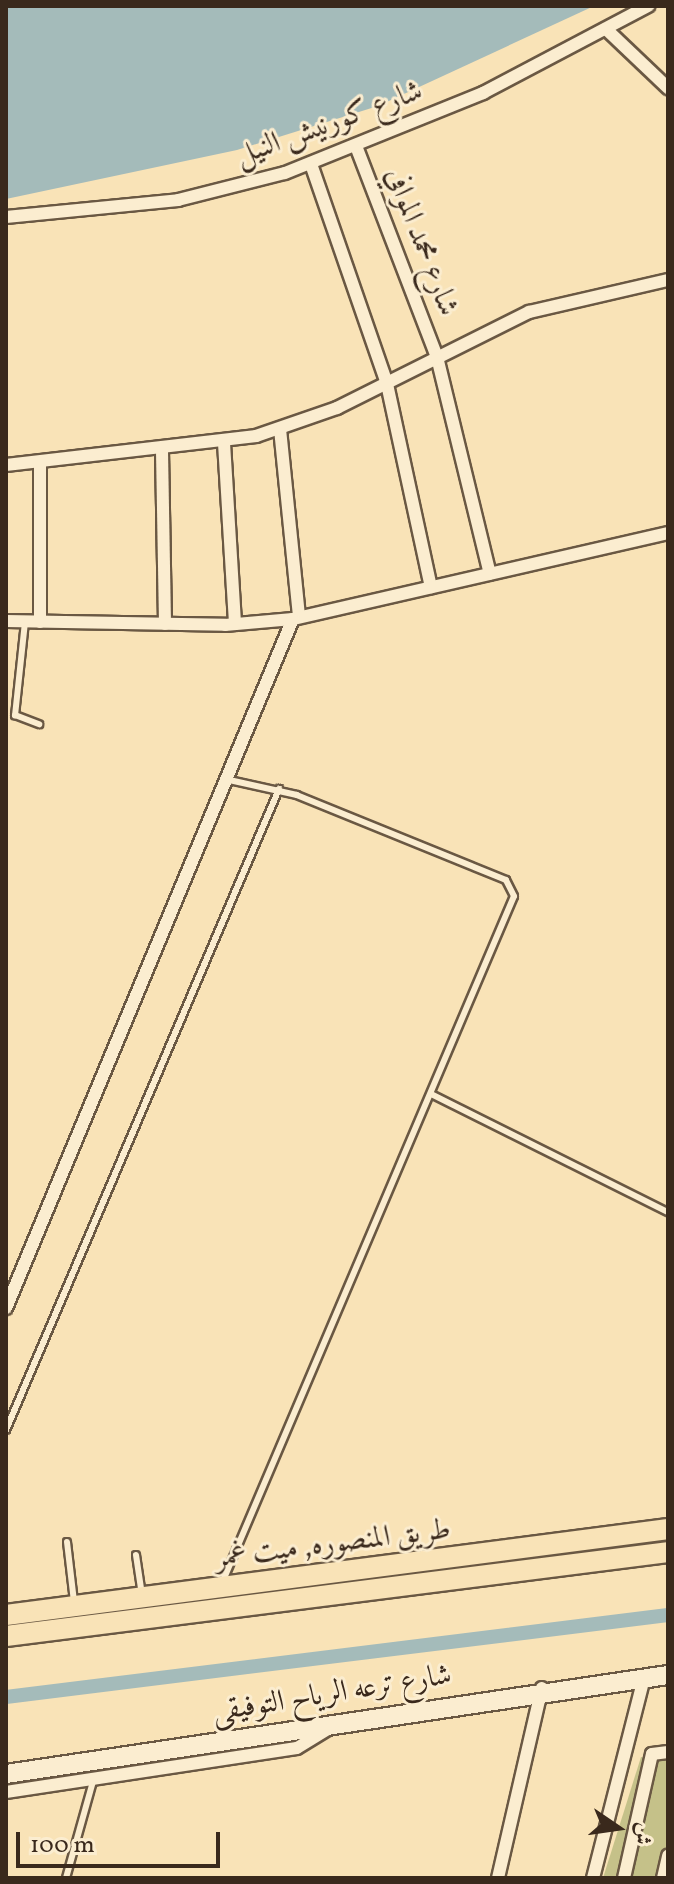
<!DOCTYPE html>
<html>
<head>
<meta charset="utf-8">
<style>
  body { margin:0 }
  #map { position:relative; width:674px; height:1884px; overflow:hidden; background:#f9e3b7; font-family:Vollkorn,Amiri,serif }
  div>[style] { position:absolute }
  .green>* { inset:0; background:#c5c189 }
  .water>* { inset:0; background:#a4bbba }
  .canal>* { height:14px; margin:-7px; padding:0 7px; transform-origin:7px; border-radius:7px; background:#a4bbba }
  .roads { filter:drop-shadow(2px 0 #6a5843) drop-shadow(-2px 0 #6a5843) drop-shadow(0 2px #6a5843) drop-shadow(0 -2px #6a5843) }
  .service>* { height:6px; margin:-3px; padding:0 3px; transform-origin:3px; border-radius:3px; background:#fbedd0 }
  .minor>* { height:12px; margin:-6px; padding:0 6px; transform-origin:6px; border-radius:6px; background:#fbedd0 }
  .secondary>* { height:18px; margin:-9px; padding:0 9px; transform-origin:9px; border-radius:9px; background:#fbedd0 }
  .trunk>* { height:20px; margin:-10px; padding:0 10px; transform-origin:10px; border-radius:10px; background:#f9e3b7 }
  span { translate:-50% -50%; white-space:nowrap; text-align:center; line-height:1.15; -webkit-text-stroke:6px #fbedd0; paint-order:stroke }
  .street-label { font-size:30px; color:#3a291c }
  .frame { position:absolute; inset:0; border:8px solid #3a291c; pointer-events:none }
  .north { position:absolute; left:578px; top:1788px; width:80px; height:80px; -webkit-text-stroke:6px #fbedd0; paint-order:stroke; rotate:103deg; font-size:22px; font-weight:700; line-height:32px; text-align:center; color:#3a291c }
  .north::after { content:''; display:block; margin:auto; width:28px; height:36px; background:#3a291c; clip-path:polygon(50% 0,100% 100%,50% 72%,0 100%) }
  .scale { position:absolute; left:16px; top:1832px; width:204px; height:36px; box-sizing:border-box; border:4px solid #3a291c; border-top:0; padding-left:10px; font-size:24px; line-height:28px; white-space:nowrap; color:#3a291c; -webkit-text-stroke:6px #fbedd0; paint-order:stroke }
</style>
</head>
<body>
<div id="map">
  <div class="green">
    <i style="clip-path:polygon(641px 1757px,668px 1761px,668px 1878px,603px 1878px)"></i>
  </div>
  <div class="water">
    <i style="clip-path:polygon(6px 6px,594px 6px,378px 106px,237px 150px,6px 199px)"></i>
  </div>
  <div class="canal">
    <i style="left:6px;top:1697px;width:667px;rotate:-7.06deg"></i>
  </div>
  <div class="roads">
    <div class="service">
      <i style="left:25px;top:622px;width:94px;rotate:96.1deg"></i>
      <i style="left:15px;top:715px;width:26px;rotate:21deg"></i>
      <i style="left:431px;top:1094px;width:265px;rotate:26.5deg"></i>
      <i style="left:6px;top:1430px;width:697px;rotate:-66.93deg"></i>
      <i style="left:67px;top:1542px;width:60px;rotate:83.3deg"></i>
      <i style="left:136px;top:1555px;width:40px;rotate:81.5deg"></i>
      <i style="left:222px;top:1583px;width:746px;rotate:-66.97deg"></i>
      <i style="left:514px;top:896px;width:18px;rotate:-117deg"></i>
      <i style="left:506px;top:880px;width:226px;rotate:-157.9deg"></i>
      <i style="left:297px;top:795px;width:74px;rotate:-167.5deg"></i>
      <i style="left:66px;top:1878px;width:104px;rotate:-74.4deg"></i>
    </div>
    <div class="minor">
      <i style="left:606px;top:29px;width:86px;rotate:43.6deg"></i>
      <i style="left:356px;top:146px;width:226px;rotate:69deg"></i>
      <i style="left:437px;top:357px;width:223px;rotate:76.3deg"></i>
      <i style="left:311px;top:164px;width:233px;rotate:70.9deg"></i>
      <i style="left:387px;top:384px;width:208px;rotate:77.8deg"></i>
      <i style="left:6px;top:217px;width:173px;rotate:-5.6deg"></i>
      <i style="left:178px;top:200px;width:110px;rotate:-14.2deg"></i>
      <i style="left:285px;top:173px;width:214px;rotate:-22deg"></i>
      <i style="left:483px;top:93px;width:187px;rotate:-27.8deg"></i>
      <i style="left:280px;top:429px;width:189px;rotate:84.2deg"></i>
      <i style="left:224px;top:443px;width:181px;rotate:86.5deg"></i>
      <i style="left:162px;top:451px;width:173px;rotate:89deg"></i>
      <i style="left:6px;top:465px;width:252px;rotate:-6.6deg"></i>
      <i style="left:256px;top:436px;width:86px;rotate:-19.1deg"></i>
      <i style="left:337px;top:408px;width:215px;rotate:-26.6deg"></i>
      <i style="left:529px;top:312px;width:143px;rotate:-13deg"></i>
      <i style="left:40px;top:466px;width:156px;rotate:90deg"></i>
      <i style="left:6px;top:621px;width:219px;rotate:1deg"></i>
      <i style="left:225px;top:625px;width:68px;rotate:-5deg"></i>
      <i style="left:293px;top:619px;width:385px;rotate:-12.9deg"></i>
      <i style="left:6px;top:1308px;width:746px;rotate:-67.39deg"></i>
      <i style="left:6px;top:1792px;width:294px;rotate:-8.6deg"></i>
      <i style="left:297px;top:1748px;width:46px;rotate:-31.6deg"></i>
      <i style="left:498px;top:1878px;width:195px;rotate:-77deg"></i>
      <i style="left:593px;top:1878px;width:206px;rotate:-75.7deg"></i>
      <i style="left:624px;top:1878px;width:127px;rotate:-77.3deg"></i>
      <i style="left:652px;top:1754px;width:16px;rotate:-7deg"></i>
      <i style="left:663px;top:1878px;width:23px;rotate:-77deg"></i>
    </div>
    <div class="secondary">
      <i style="left:6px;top:1774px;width:669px;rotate:-8.51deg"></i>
    </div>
    <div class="trunk">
      <i style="left:6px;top:1615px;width:668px;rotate:-7.4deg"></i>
      <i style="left:6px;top:1636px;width:667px;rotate:-7.23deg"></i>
    </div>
  </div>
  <div class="street-label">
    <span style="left:329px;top:124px;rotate:-20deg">شارع كورنيش النيل</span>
    <span style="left:421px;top:242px;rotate:69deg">شارع محمد الموافي</span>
    <span style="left:333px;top:1544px;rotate:-7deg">طريق المنصوره, ميت غمر</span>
    <span style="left:332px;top:1694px;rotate:-9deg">شارع ترعه الرياح التوفيقى</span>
  </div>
  <div class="frame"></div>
  <div class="north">ش</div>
  <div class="scale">100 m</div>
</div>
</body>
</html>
